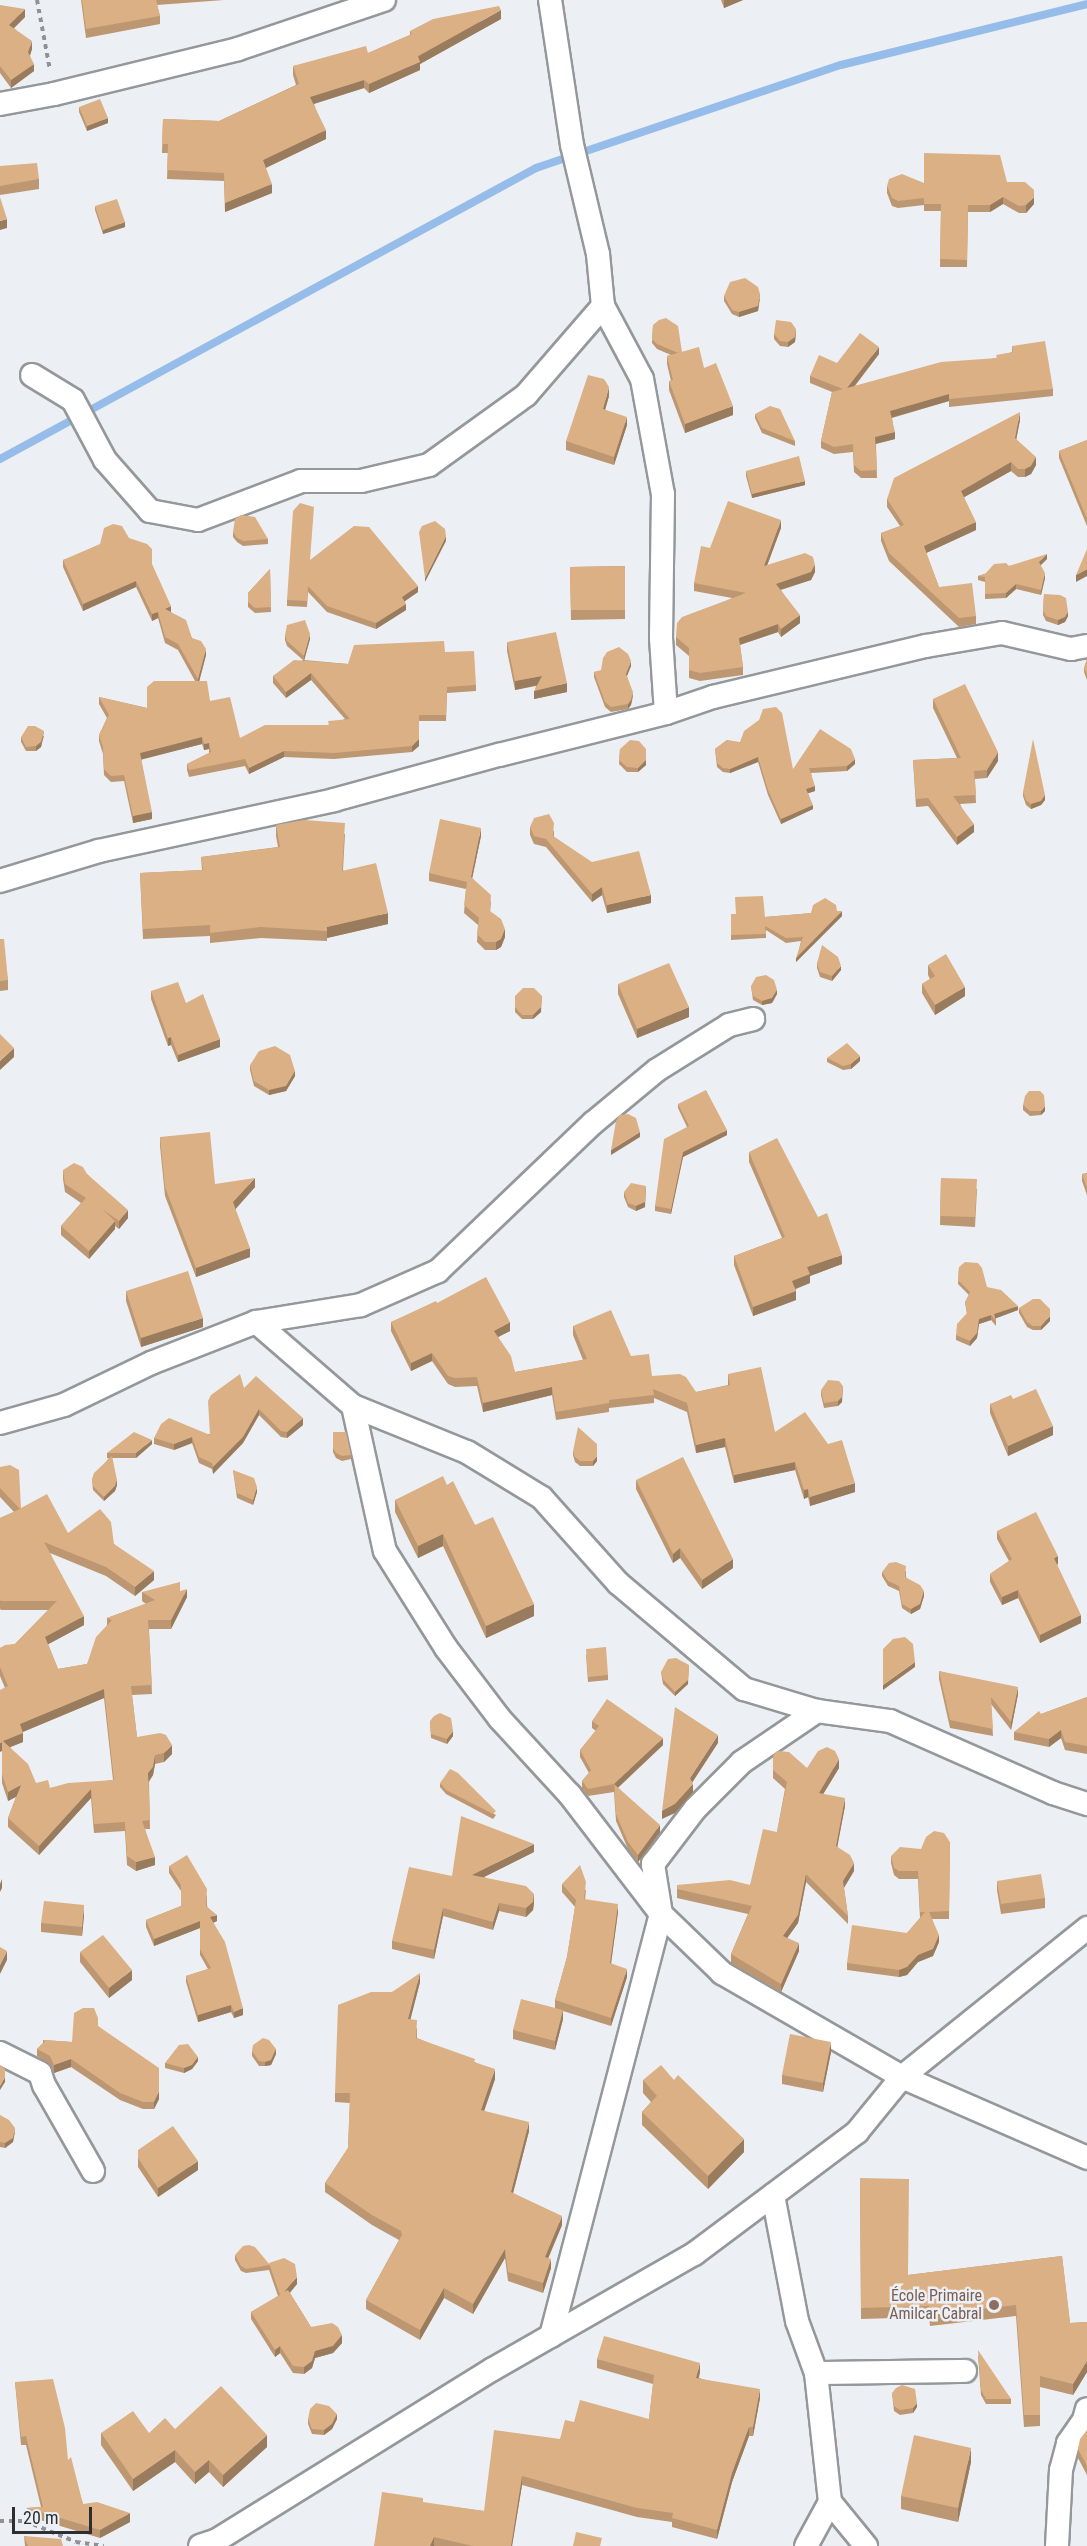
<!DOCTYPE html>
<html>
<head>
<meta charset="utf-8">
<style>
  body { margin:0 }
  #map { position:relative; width:1087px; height:2546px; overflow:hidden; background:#ecf0f4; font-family:"Roboto Condensed",sans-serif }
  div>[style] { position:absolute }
  .stream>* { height:8px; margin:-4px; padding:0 4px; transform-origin:4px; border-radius:4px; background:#96bce9 }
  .path>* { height:4px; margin-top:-2px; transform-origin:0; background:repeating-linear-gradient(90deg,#8f9295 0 4.5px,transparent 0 9px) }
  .roads { filter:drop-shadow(2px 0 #94989b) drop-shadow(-2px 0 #94989b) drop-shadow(0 2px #94989b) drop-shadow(0 -2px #94989b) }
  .minor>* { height:22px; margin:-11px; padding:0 11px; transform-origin:11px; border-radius:11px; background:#fff }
  .wall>* { inset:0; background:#bc9772 }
  .shaded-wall>* { inset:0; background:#997b5d }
  .building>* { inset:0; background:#dbb085 }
  .dots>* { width:16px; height:16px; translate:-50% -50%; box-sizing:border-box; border:3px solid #ecf0f4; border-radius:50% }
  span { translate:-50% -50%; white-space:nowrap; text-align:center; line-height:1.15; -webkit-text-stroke:5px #ecf0f4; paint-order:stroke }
  .education-label { font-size:16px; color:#785e54 }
  .right { translate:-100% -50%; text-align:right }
  .scale { position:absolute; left:12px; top:2507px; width:80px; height:27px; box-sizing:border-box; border:3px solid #2e2f31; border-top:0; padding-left:8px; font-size:18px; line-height:21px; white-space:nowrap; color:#2e2f31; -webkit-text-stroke:4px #ecf0f4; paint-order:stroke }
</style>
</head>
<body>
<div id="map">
  <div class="stream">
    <i style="left:0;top:459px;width:610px;rotate:-28.5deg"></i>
    <i style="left:536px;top:168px;width:322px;rotate:-18.7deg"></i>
    <i style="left:841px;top:65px;width:253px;rotate:-13.9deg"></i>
  </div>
  <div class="path">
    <i style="left:37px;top:0;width:71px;rotate:79.5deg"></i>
    <i style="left:0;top:2521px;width:25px"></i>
    <i style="left:25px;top:2521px;width:55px;rotate:22.4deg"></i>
    <i style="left:76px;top:2542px;width:28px;rotate:8deg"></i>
  </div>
  <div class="roads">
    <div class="minor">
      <i style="left:0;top:104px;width:55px;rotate:-10.5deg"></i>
      <i style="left:54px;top:94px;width:189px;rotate:-13.7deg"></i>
      <i style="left:238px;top:49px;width:154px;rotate:-18.6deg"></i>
      <i style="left:603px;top:306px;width:83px;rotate:61.9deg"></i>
      <i style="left:642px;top:379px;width:117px;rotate:79.7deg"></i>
      <i style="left:663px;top:494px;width:144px;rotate:90.8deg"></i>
      <i style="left:661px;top:638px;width:75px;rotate:86.2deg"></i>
      <i style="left:32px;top:375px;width:48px;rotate:31.4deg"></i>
      <i style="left:73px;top:400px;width:68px;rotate:61.9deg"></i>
      <i style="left:105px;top:460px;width:68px;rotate:48.6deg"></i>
      <i style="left:150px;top:511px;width:49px;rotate:10.6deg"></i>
      <i style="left:198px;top:520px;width:110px;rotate:-20.7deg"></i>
      <i style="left:301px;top:481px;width:60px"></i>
      <i style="left:361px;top:481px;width:70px;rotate:-13.2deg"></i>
      <i style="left:429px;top:465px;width:120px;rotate:-35.8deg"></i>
      <i style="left:526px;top:395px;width:118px;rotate:-49.1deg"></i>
      <i style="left:603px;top:306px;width:52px;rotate:-95.5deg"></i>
      <i style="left:598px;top:254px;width:112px;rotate:-103.4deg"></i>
      <i style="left:572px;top:145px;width:147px;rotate:-98.6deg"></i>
      <i style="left:0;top:881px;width:103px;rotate:-16.9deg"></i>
      <i style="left:99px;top:851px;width:240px;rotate:-12.2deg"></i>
      <i style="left:334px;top:800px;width:171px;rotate:-15.3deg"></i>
      <i style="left:499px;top:755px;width:172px;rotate:-14.1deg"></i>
      <i style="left:666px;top:713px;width:50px;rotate:-18.8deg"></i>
      <i style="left:713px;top:697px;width:219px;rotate:-13.5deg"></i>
      <i style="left:926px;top:646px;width:77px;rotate:-9.7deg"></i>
      <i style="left:1002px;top:633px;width:71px;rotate:13.1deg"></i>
      <i style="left:1071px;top:649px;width:16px;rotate:-11deg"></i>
      <i style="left:256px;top:1322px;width:128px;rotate:40.9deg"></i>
      <i style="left:353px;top:1406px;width:123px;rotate:22deg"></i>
      <i style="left:467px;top:1452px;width:88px;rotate:31.5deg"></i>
      <i style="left:542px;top:1498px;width:114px;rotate:48.2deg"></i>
      <i style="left:618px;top:1583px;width:165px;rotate:40.1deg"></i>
      <i style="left:744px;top:1689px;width:76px;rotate:16.8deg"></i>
      <i style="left:817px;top:1711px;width:74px;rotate:7.8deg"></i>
      <i style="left:890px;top:1721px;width:178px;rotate:23.8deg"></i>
      <i style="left:1053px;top:1793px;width:36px;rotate:18deg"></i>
      <i style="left:353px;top:1406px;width:148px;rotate:77.6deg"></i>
      <i style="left:385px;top:1551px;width:115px;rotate:57.8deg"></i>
      <i style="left:446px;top:1648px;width:89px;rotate:52.7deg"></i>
      <i style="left:500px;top:1719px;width:103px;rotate:47.4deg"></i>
      <i style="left:570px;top:1795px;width:150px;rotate:52.6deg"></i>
      <i style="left:661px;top:1914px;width:85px;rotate:44deg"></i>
      <i style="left:722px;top:1973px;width:208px;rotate:30deg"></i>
      <i style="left:902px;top:2077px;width:202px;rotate:23.6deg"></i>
      <i style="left:0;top:1423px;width:66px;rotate:-15.7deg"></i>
      <i style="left:64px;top:1405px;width:97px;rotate:-25.8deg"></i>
      <i style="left:151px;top:1363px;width:113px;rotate:-21.3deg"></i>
      <i style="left:256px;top:1322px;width:106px;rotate:-9.2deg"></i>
      <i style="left:361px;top:1305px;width:84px;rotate:-23.8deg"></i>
      <i style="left:438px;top:1271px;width:214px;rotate:-43.7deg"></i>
      <i style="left:593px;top:1123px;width:83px;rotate:-39.6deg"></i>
      <i style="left:657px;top:1070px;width:85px;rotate:-32deg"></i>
      <i style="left:729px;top:1025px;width:25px;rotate:-14deg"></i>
      <i style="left:0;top:2053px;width:45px;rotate:26.6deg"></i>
      <i style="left:40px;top:2073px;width:13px;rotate:72deg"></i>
      <i style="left:44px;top:2085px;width:99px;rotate:60.3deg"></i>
      <i style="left:773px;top:2195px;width:128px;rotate:79.2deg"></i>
      <i style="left:797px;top:2321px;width:55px;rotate:69.9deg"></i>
      <i style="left:816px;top:2373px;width:130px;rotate:83.8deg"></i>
      <i style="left:830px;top:2502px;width:50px;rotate:118.6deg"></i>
      <i style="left:551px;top:2336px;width:436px;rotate:-75.4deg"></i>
      <i style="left:661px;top:1914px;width:51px;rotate:-99.1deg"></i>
      <i style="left:653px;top:1864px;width:69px;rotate:-52.6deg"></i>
      <i style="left:695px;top:1809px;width:66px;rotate:-45deg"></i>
      <i style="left:742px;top:1762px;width:91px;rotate:-34.2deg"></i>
      <i style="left:816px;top:2373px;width:149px;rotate:-0.8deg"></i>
      <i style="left:830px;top:2502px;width:57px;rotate:50.7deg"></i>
      <i style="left:200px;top:2546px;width:18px;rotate:-19deg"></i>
      <i style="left:217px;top:2540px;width:325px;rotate:-31.8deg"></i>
      <i style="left:493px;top:2369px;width:232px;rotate:-29.8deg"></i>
      <i style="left:694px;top:2254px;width:204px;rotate:-36.8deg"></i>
      <i style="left:857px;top:2132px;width:71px;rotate:-50.7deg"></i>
      <i style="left:902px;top:2077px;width:238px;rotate:-38.8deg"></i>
      <i style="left:1057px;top:2546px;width:76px;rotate:-87deg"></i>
      <i style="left:1061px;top:2470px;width:28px;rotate:-75deg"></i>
      <i style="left:1068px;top:2443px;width:28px;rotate:-55deg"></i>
      <i style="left:1084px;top:2420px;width:11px;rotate:-75deg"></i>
    </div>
  </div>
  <div class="wall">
    <i style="clip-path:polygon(81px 0,224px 0,157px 5px,160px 16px,160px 24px,86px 38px)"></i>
    <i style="clip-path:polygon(721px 0,743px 0,724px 8px)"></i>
    <i style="clip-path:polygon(0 5px,25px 17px,14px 28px,32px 49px,30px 56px,34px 71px,11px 88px,0 73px)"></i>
    <i style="clip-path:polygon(501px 19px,420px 64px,420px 70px,369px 93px,364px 88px,314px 104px,326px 139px,266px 168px,272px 193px,225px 212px,224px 181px,167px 179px,168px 153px,162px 153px,163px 119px,219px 121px,296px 85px,293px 75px,293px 66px,368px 53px,410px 35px,410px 31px)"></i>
    <i style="clip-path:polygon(79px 107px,108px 123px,87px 131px,79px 112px)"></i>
    <i style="clip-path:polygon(0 166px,39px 179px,39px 189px,0 195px)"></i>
    <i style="clip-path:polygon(1007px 182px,1034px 204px,1026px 213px,1019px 213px,1003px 204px,990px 212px,968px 212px,967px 267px,940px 267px,941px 211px,924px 211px,924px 205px,898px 208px,892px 206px,887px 193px,887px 186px,924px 183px)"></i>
    <i style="clip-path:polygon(95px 206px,125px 227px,103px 234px,95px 210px)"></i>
    <i style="clip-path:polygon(724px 296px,760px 299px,758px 311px,739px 317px,732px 314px,724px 301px)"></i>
    <i style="clip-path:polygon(653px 325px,682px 352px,704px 368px,733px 415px,685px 433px,669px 390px,669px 381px,671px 381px,667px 364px,667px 356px,671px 355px,657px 349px,652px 343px)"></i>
    <i style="clip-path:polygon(796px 333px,795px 342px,788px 347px,780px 346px,774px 339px,774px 334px)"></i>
    <i style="clip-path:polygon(1012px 346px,1053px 389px,1053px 396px,949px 407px,949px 401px,892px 418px,895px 439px,876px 444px,877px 478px,861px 478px,854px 472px,853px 452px,834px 454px,821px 448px,821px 441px,832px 392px,810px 383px,810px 376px,837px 363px,879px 354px,855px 386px,996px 358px,1012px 352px)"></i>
    <i style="clip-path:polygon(609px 396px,605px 410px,627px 425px,614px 465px,566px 450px,566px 441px)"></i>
    <i style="clip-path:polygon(755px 414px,795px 441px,795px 446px,762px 433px,755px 418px)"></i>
    <i style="clip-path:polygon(1020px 420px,1016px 439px,1036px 465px,1031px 474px,1025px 477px,1018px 477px,1011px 471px,964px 497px,976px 530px,926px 553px,939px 587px,976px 616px,976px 624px,959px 627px,889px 561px,881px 541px,881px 533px,900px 526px,887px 507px,887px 499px)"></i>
    <i style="clip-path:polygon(1087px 440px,1087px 526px,1059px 458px,1059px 451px)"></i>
    <i style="clip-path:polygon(746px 471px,805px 485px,752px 498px,746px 476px)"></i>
    <i style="clip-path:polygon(781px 528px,767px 565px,815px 572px,811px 580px,781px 590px,800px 623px,781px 637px,778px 632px,740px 645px,743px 667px,743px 675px,700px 681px,689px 678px,689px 656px,676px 645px,676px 637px,732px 598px,694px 591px,694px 583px,710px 548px)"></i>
    <i style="clip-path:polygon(233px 532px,268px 539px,268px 544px,243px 546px,237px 542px,233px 537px)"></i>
    <i style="clip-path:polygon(129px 538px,152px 565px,171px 612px,206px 655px,199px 681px,210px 701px,240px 738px,328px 725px,345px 719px,311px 680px,286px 698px,273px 683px,273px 676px,303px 660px,287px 646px,285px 640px,285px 635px,310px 639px,304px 660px,348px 664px,445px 652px,476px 685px,476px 691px,447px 693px,446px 721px,419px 721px,419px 746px,412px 752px,334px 759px,284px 757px,249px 774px,245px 766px,189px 777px,187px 770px,187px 764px,209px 753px,209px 749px,204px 750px,202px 744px,141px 759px,152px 819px,133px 823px,124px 781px,111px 782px,104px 775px,103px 754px,99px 741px,99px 735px,107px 718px,99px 704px,99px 697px,147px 708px,195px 681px,178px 650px,165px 643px,158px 618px,152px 621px,136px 587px,83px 611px,63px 567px,63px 560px)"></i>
    <i style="clip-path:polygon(1047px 559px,1040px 565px,1045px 578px,1041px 595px,1016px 589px,1006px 598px,985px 599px,985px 582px,978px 580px,978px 576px,1009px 566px)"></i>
    <i style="clip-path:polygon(310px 560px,418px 592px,405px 601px,406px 610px,376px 629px,327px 612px,308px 592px,307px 607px,287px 606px,287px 600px)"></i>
    <i style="clip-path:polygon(625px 566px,625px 619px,571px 620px,570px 567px)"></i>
    <i style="clip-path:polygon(270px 569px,271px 612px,255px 613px,248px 607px,248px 593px)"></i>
    <i style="clip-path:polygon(1044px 594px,1068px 616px,1065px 622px,1058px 625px,1046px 621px,1043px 615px)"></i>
    <i style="clip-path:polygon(507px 642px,567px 692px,534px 699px,536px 686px,515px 690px,507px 651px)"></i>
    <i style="clip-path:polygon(1087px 659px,1087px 680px,1084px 672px,1084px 668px)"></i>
    <i style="clip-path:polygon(631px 666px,627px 676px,633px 697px,631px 705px,628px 709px,611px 712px,605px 707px,594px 677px,594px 672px)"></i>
    <i style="clip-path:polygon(933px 699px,998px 761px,987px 778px,975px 779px,976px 803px,960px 804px,974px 832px,957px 845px,928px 806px,916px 807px,913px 760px,957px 758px,933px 708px)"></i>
    <i style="clip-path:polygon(44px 736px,41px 747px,36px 751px,26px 751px,21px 742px,21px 737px)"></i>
    <i style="clip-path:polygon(727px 740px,793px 769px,855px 764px,847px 771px,811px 773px,815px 791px,808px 793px,813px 809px,781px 824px,768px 795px,758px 762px,730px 773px,723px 772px,717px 767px,715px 749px)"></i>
    <i style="clip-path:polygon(620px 749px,646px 749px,646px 765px,638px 772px,627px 772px,619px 764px)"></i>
    <i style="clip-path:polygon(1023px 792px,1045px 800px,1041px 805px,1031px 809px,1026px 805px,1023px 796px)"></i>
    <i style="clip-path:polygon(276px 825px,345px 834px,343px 870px,388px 924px,327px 938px,327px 941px,261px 938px,210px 943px,210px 936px,143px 939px,140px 873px,202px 870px,201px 857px,278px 847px,276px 836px)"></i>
    <i style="clip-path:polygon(530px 827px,554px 831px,554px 837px,651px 903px,607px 913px,602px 895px,592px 902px,546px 847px,534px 844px,530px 835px)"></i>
    <i style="clip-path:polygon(481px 836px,472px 878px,491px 902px,490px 912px,505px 937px,501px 947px,496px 950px,485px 950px,477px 942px,478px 925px,464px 913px,466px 889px,429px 881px,429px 873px)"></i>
    <i style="clip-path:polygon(837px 911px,842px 916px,796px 962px,801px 941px,786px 943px,766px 930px,766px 938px,731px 940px,731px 914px,765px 917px)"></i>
    <i style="clip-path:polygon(0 939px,8px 980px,8px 990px,0 991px)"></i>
    <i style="clip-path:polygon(817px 963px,841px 970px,832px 981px,820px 977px,817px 968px)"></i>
    <i style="clip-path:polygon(928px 965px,965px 996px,935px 1015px,922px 993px,922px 984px,930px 979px,928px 975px)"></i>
    <i style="clip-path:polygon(618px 984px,689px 1017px,637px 1038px,618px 994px)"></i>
    <i style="clip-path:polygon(751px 986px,777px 994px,772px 1003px,762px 1005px,753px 1000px)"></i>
    <i style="clip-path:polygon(151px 991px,186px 1003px,220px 1047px,178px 1062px,171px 1045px,168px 1046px,151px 999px)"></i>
    <i style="clip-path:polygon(515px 996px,542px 996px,541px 1012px,533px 1019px,522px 1019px,515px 1012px)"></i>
    <i style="clip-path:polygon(827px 1058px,860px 1061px,851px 1069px,843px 1070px,827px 1062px)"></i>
    <i style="clip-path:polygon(250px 1065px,295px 1076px,286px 1091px,269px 1095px,254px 1086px,250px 1070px)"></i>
    <i style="clip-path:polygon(678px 1104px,727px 1135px,683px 1157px,671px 1214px,655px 1211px,655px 1206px,687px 1127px,678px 1108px)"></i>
    <i style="clip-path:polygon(1023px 1105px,1045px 1111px,1041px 1115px,1030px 1116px,1023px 1110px)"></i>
    <i style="clip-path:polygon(160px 1137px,215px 1184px,255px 1187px,235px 1209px,250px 1257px,196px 1277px,165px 1196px,160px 1146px)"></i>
    <i style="clip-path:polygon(749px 1152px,842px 1264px,810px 1276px,810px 1283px,796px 1289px,796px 1300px,753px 1316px,734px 1265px,734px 1256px,782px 1238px,749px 1162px)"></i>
    <i style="clip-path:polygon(63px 1170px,87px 1174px,128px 1218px,119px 1229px,115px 1226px,115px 1229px,89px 1259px,61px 1235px,61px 1226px,81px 1203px,65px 1192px,63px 1179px)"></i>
    <i style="clip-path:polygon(1087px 1173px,1087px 1195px,1082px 1181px,1082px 1174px)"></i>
    <i style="clip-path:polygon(941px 1178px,977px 1189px,975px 1227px,940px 1225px)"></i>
    <i style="clip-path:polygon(624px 1192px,645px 1207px,636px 1211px,628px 1207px,624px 1197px)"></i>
    <i style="clip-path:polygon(959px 1267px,1018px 1310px,996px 1318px,996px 1326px,991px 1320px,979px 1324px,977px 1338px,970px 1346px,956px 1340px,956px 1335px,967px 1314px,965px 1302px,969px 1295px,958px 1284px)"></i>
    <i style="clip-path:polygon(126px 1291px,203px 1327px,141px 1347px,126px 1301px)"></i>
    <i style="clip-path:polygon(437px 1303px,510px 1331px,498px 1337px,515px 1372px,583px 1360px,573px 1335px,573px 1326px,631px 1356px,652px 1376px,696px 1392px,728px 1385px,728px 1374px,775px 1432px,855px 1492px,810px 1506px,808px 1497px,804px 1499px,795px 1470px,734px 1483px,725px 1447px,696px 1453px,687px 1412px,654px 1398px,654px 1403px,609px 1408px,609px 1412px,556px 1420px,552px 1395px,483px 1412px,477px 1386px,455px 1387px,448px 1384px,432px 1361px,411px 1371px,391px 1331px,391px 1322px)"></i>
    <i style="clip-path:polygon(1019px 1308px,1050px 1321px,1041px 1330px,1033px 1330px,1027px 1327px,1019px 1313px)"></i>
    <i style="clip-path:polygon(244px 1388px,303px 1425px,287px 1438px,281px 1437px,259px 1415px,243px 1443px,213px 1474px,212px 1469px,199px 1463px,192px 1443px,174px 1450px,154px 1444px,154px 1438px,210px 1434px)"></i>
    <i style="clip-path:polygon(821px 1390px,842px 1402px,838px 1406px,824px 1408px,821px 1395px)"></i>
    <i style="clip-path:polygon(1013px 1399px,1053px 1435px,1008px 1456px,990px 1413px,990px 1404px)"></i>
    <i style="clip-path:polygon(333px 1432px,351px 1455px,351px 1459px,342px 1461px,336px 1458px,333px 1452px)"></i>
    <i style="clip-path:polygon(152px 1444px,136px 1458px,112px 1458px,117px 1485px,115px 1491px,104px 1501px,93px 1490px,92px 1479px,109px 1458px,107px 1458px,107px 1453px)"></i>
    <i style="clip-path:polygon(573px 1451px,597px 1461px,593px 1466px,580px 1466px,575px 1462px,573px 1455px)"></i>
    <i style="clip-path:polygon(evenodd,0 1467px,21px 1508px,68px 1533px,114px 1544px,154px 1580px,135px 1596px,106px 1576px,50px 1553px,84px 1625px,48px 1644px,58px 1669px,87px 1664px,107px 1625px,107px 1618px,146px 1604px,142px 1601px,142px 1592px,180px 1591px,187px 1597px,171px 1629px,149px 1629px,152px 1694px,132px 1695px,137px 1737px,172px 1754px,164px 1762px,155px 1764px,153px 1775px,149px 1782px,150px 1829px,145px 1829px,155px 1865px,136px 1871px,127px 1865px,125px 1831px,94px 1833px,91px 1798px,39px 1855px,8px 1827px,8px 1818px,16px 1797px,8px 1801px,2px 1783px,2px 1751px,5px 1688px,0 1676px,0 1648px,15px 1644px,48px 1610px,1px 1610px,0 1609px,0 1518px,14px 1512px,0 1497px,0 1467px,104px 1698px,113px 1780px,50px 1788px,36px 1783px,10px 1747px,23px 1742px,23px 1732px,104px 1698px)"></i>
    <i style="clip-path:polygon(233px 1470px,257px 1492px,253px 1505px,237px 1498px)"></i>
    <i style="clip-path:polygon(636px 1480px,733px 1568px,702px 1589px,680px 1558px,673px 1563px,636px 1489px)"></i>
    <i style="clip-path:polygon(447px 1485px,475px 1525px,534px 1616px,486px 1638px,443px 1546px,418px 1558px,395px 1512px,395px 1500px)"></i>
    <i style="clip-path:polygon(997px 1531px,1058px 1564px,1057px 1565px,1081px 1623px,1040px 1643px,1018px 1598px,1002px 1605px,990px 1582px,990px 1574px,1009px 1561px,997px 1539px)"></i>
    <i style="clip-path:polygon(906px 1571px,906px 1577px,924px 1596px,920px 1609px,911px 1614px,902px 1608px,899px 1591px,888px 1586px,882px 1576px,882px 1572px)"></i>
    <i style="clip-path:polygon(586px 1654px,608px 1675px,608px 1680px,588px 1682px)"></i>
    <i style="clip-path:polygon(689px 1665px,688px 1684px,675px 1696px,663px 1684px,661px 1672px)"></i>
    <i style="clip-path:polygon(939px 1671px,1018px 1694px,1011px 1730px,991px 1704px,993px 1736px,950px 1728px,939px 1679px)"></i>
    <i style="clip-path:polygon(1087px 1697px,1087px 1754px,1065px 1750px,1061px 1738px,1049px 1747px,1014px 1740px,1014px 1732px,1041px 1714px)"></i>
    <i style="clip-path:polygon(430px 1721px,453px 1736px,447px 1744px,431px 1738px)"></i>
    <i style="clip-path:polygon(592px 1721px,663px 1745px,618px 1788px,660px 1832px,638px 1862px,628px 1849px,616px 1821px,614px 1792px,588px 1796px,582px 1789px,582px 1781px,589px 1773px,580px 1757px,580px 1750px,596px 1731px,592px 1728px)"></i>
    <i style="clip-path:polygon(773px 1756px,807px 1768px,839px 1768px,823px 1794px,845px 1806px,837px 1846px,854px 1871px,844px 1888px,848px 1916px,848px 1924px,806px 1882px,798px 1923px,787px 1938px,799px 1951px,781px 1992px,731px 1963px,731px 1954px,748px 1914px,677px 1898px,677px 1885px,750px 1885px,777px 1832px,785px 1789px,773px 1778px)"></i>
    <i style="clip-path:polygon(440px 1783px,496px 1815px,493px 1819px,446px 1794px,440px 1787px)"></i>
    <i style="clip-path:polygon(950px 1842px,949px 1919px,932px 1919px,939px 1942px,933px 1956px,918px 1962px,907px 1975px,899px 1977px,847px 1970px,847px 1963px,907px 1933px,920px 1918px,918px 1879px,899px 1879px,894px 1875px,891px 1863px,891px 1856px)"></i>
    <i style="clip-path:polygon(534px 1852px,484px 1877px,534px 1903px,533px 1910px,526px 1917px,499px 1911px,493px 1930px,443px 1916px,434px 1959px,392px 1949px,392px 1941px,452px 1876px)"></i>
    <i style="clip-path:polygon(169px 1866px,207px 1896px,207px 1906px,217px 1921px,213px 1923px,243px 2015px,234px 2018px,231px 2012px,198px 2022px,186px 1982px,186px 1976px,208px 1969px,200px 1955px,200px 1928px,154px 1946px,146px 1927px,146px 1920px,181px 1906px,181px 1891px,169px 1873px)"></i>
    <i style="clip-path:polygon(997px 1881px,1045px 1898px,1045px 1908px,1001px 1914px,997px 1890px)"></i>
    <i style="clip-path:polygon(562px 1884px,586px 1890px,585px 1900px,618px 1912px,611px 1963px,627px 1977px,611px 2026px,563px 2011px,563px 2019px,555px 2050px,513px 2039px,513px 2030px,555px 2008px,555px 2000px,567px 1957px,575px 1907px,562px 1892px)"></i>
    <i style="clip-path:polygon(84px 1915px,82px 1936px,41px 1932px,41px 1923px)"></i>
    <i style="clip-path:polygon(80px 1952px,132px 1980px,109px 1998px,80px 1962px)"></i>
    <i style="clip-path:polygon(420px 1982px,410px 2019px,417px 2029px,417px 2038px,475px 2062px,495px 2079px,484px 2111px,529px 2131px,513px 2193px,562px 2225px,548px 2258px,551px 2268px,543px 2293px,508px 2281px,505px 2258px,473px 2314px,444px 2298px,420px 2340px,366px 2309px,366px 2300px,399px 2240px,372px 2225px,325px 2192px,325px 2183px,348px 2148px,350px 2103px,335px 2102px,335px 2093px,392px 1992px)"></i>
    <i style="clip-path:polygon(98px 2026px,159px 2099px,154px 2109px,143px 2109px,120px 2100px,71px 2067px,54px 2073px,50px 2064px,37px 2056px,37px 2049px,43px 2043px,43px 2040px,72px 2042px)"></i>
    <i style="clip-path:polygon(252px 2051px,276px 2054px,271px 2065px,265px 2066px,259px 2066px,252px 2056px)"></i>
    <i style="clip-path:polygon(831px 2052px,823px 2092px,782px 2084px,782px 2075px)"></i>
    <i style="clip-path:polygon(198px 2061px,192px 2069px,184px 2073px,165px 2068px,165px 2063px)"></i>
    <i style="clip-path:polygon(643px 2080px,674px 2080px,744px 2152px,708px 2189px,642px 2125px,642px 2112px,651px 2102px,643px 2093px)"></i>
    <i style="clip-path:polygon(0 2115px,15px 2133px,13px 2142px,5px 2148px,0 2147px)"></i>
    <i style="clip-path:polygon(138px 2150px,198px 2170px,158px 2197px,138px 2167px)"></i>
    <i style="clip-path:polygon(860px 2178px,908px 2275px,1062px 2256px,1070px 2323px,1087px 2322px,1087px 2372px,1073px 2395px,1040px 2387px,1040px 2426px,1024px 2427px,1016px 2316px,930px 2326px,929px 2317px,861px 2319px)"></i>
    <i style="clip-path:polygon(235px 2255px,269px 2264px,297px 2284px,290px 2293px,311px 2327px,342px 2343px,333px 2353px,315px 2358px,312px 2368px,304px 2374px,293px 2373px,280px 2353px,275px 2357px,251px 2319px,251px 2312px,278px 2296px,269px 2270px,246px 2273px,241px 2271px,235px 2260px)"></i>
    <i style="clip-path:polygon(978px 2355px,1011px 2399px,1011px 2404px,986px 2404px,981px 2395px)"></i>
    <i style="clip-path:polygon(597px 2359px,700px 2372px,699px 2378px,760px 2398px,753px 2436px,749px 2436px,732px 2482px,717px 2539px,672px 2527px,672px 2522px,637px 2517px,522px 2485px,512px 2546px,374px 2546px,423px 2503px,484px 2511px,560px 2439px,574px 2422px,649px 2419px,653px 2384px,597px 2368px)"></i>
    <i style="clip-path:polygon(15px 2382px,68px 2460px,83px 2504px,130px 2522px,100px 2538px,27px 2516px,27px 2508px,41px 2507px,26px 2445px,21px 2445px)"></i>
    <i style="clip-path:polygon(892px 2393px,917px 2407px,913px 2413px,900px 2415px,894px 2411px)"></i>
    <i style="clip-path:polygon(308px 2419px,337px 2419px,332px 2429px,324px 2435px,312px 2434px,308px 2424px)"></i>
    <i style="clip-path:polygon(175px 2429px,267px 2447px,223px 2487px,209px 2472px,195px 2484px,175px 2462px,133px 2491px,101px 2445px,101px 2433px,149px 2433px)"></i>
    <i style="clip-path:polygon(1087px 2430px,1087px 2475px,1078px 2458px,1078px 2449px)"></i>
    <i style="clip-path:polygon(971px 2462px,958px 2522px,901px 2509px,901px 2496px)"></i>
    <i style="clip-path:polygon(24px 2536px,63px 2546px,25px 2546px)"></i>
  </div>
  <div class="shaded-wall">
    <i style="clip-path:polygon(724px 0,743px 0,724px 8px)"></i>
    <i style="clip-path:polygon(25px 9px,25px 17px,9px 33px,9px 25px)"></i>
    <i style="clip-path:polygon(501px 10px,501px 19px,420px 64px,420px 70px,369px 93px,369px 84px)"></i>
    <i style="clip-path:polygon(32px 41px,32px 49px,28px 60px,28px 52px)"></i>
    <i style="clip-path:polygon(34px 64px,34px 71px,11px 88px,11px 80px)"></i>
    <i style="clip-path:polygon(364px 80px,364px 88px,310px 105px,310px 97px)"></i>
    <i style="clip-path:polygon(108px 118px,108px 123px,87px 131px,87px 126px)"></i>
    <i style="clip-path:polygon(326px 130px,326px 139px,263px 169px,263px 160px)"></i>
    <i style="clip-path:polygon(272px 184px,272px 193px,225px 212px,225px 203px)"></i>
    <i style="clip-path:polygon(1003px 197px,1003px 204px,990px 212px,990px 205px)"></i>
    <i style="clip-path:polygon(1034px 197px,1034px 204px,1026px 213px,1026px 205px)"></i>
    <i style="clip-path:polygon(7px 219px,7px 228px,0 230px,0 221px)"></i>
    <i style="clip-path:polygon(125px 222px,125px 227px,103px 234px,103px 230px)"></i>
    <i style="clip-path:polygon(760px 294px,758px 311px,739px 317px,739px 312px)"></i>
    <i style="clip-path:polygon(796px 329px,795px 342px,788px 347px,788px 342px)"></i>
    <i style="clip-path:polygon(879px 347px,879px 354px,847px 395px,847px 388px)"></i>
    <i style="clip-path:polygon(609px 387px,609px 396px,603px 417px,603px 409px)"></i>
    <i style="clip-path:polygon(949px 394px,949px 401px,890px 418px,890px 411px)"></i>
    <i style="clip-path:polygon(733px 406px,733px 415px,685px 433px,685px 424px)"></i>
    <i style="clip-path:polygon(1020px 412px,1020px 420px,1015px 446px,1015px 438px)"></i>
    <i style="clip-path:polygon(627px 417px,627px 425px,614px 465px,614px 457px)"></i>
    <i style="clip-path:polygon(895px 432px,895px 439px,875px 444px,875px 437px)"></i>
    <i style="clip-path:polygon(1036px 457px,1036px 465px,1031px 474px,1025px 477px,1025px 469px)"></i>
    <i style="clip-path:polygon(1011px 462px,1011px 471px,961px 499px,961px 491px)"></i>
    <i style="clip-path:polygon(805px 481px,805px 485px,752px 498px,752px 494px)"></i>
    <i style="clip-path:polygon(781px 520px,781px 528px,764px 574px,764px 566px)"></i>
    <i style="clip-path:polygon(976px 522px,976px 530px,924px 554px,924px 546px)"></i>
    <i style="clip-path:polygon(446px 536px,446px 541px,425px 582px,425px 578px)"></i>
    <i style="clip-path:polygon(1047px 554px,1047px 559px,1039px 567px,1039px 562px)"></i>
    <i style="clip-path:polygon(815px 565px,815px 572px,811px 580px,776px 591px,776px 584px)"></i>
    <i style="clip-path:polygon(1087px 569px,1087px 576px,1076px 582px,1076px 575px)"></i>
    <i style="clip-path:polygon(1045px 573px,1045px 578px,1041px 595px,1041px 590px)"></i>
    <i style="clip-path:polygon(136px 581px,136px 587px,83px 611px,83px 604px)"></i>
    <i style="clip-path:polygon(1016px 584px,1016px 589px,1006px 598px,1006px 593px)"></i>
    <i style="clip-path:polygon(418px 586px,418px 592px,402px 603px,402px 597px)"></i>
    <i style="clip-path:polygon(406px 604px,406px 610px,376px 629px,376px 623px)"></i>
    <i style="clip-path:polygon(171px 606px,171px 612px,165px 609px)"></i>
    <i style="clip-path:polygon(158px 612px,158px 618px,152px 621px,152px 614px)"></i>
    <i style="clip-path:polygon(1068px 612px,1068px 616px,1065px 622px,1058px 625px,1058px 620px)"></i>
    <i style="clip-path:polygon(800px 615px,800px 623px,781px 637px,781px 629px)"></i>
    <i style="clip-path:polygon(778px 624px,778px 632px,739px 645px,739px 638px)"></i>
    <i style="clip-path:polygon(310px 634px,310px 639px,304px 661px,304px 656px)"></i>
    <i style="clip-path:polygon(206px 649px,206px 655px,198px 686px,198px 679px)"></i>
    <i style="clip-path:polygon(631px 661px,631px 666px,626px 678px,626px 674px)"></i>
    <i style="clip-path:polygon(311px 673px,311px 680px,286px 698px,286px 692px)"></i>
    <i style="clip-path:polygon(542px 676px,542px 684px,515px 690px,515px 681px)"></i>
    <i style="clip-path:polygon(567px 683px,567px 692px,534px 699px,534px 691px)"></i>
    <i style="clip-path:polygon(633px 692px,631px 705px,628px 709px,628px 704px)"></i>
    <i style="clip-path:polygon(44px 731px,41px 747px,36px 751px,36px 746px)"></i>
    <i style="clip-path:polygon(202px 737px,202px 744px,140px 760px,140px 753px)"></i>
    <i style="clip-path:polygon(419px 739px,419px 746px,412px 752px,412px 746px)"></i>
    <i style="clip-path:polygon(209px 743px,209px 749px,204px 750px,204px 744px)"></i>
    <i style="clip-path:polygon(284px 751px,284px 757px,249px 774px,249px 768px)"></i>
    <i style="clip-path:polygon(998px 752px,998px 761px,987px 778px,987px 770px)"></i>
    <i style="clip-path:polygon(758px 757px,758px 762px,730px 773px,730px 769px)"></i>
    <i style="clip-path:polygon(855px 759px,855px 764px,847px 771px,847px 766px)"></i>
    <i style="clip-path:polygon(646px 760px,646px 765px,638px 772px,638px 768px)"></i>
    <i style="clip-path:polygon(815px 786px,815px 791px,806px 794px,806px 789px)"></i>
    <i style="clip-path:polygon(1045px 795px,1045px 800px,1041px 805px,1031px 809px,1031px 804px)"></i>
    <i style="clip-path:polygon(813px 805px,813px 809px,781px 824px,781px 819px)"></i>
    <i style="clip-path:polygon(152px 812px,152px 819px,133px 823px,133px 816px)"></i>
    <i style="clip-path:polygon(974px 824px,974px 832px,957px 845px,957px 837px)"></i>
    <i style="clip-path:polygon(481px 828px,481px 836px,471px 884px,471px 877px)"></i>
    <i style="clip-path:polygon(602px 887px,602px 895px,592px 902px,592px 894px)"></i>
    <i style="clip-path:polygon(651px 895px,651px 903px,607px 913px,607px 905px)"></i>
    <i style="clip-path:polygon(842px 911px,842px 916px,796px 962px,796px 958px)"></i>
    <i style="clip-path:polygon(388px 913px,388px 924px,327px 938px,327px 927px)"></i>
    <i style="clip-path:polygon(505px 929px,505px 937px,501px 947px,496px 950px,496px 942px)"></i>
    <i style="clip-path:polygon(841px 966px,841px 970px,832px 981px,832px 976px)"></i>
    <i style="clip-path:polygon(965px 987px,965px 996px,935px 1015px,935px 1005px)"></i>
    <i style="clip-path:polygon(777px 990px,777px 994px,772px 1003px,762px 1005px,762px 1001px)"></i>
    <i style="clip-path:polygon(541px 1007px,541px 1012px,533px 1019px,533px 1015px)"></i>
    <i style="clip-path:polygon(689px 1007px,689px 1017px,637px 1038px,637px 1029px)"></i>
    <i style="clip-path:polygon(171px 1037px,171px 1045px,168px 1046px,168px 1038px)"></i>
    <i style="clip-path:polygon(220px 1039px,220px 1047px,178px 1062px,178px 1055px)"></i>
    <i style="clip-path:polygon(14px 1048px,14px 1057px,0 1070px,0 1061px)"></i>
    <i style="clip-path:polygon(860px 1056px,860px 1061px,851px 1069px,851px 1064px)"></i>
    <i style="clip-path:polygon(295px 1071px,295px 1076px,286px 1091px,269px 1095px,269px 1090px)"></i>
    <i style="clip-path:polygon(1045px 1106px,1045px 1111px,1041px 1115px,1041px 1111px)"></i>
    <i style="clip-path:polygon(727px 1130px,727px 1135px,683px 1157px,671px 1214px,671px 1209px,683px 1152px)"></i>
    <i style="clip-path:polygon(640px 1132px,640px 1137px,611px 1155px,611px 1150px)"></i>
    <i style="clip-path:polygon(255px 1178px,255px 1187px,233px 1212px,233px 1202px)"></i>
    <i style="clip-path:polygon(646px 1186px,645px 1207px,636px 1211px,636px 1206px)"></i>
    <i style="clip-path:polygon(128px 1210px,128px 1218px,119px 1229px,119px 1221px)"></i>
    <i style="clip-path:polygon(115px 1221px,115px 1229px,89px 1259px,89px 1251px)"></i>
    <i style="clip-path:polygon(250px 1248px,250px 1257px,196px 1277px,196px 1268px)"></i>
    <i style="clip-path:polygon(842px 1255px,842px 1264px,810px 1276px,810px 1283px,792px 1290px,792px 1281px,807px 1267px)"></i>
    <i style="clip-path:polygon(796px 1291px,796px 1300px,753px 1316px,753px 1307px)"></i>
    <i style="clip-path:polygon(1018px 1306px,1018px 1310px,994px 1319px,994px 1314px)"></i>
    <i style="clip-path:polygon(991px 1315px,991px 1320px,979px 1324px,977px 1338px,970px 1346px,970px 1341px,979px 1319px)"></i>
    <i style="clip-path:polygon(1050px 1316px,1050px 1321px,1041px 1330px,1041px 1326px)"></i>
    <i style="clip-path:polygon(203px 1318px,203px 1327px,141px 1347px,141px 1338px)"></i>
    <i style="clip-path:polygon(510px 1322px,510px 1331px,494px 1339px,494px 1331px)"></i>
    <i style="clip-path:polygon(432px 1353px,432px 1361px,411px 1371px,411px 1363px)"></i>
    <i style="clip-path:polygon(843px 1386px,842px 1402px,838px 1406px,838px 1401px)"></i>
    <i style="clip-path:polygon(552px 1387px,552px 1395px,483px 1412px,483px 1403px)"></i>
    <i style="clip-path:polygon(259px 1409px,259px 1415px,243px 1443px,213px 1474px,213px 1467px)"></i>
    <i style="clip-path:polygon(303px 1418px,303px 1425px,287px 1438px,287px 1432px)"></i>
    <i style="clip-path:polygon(1053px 1426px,1053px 1435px,1008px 1456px,1008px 1446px)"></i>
    <i style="clip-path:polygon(192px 1437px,192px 1443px,174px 1450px,174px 1444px)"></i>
    <i style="clip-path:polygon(725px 1438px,725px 1447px,696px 1453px,696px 1445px)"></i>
    <i style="clip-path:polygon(152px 1440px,152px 1444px,136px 1458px,136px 1453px)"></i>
    <i style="clip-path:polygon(597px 1456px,597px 1461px,593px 1466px,593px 1461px)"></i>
    <i style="clip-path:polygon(795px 1462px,795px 1470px,734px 1483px,734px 1475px)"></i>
    <i style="clip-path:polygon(117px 1480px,117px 1485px,115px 1491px,104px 1501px,104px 1497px)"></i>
    <i style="clip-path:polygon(855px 1483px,855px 1492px,810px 1506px,810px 1497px)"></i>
    <i style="clip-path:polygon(257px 1487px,257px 1492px,253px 1505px,253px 1500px)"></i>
    <i style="clip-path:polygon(808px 1489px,808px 1497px,804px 1499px,804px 1490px)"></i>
    <i style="clip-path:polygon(443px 1534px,443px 1546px,418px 1558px,418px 1546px)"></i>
    <i style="clip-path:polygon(680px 1548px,680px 1558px,673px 1563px,673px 1554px)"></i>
    <i style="clip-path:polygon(1058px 1556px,1058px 1564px,1054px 1566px,1054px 1558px)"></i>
    <i style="clip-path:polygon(733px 1559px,733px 1568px,702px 1589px,702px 1580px)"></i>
    <i style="clip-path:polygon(154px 1571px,154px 1580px,135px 1596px,135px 1587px)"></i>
    <i style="clip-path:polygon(187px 1589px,187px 1597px,171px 1629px,171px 1620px)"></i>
    <i style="clip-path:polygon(1018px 1590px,1018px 1598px,1002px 1605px,1002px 1597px)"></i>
    <i style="clip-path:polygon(924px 1591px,924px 1596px,920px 1609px,911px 1614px,911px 1609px)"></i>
    <i style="clip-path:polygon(534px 1604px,534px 1616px,486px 1638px,486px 1626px)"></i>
    <i style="clip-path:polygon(1081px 1615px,1081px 1623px,1040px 1643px,1040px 1635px)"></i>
    <i style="clip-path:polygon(84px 1616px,84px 1625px,45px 1646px,45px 1637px)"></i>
    <i style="clip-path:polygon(915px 1662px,915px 1667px,883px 1690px,883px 1685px)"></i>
    <i style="clip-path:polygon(688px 1680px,688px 1684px,675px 1696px,675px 1692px)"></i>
    <i style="clip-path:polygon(1018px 1687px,1018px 1694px,1011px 1730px,1011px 1722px)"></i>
    <i style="clip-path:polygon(104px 1689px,104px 1698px,20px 1733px,20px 1724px)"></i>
    <i style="clip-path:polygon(1061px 1730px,1061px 1738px,1049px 1747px,1049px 1739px)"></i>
    <i style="clip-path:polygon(453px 1731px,453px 1736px,447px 1744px,447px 1739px)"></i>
    <i style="clip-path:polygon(23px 1733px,23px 1742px,3px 1750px,3px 1741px)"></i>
    <i style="clip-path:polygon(718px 1735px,718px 1743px,690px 1786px,690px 1778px)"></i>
    <i style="clip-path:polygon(663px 1738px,663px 1745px,614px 1791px,614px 1784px)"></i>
    <i style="clip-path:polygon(2px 1742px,2px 1751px,0 1752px,0 1743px)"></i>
    <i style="clip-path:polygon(172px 1745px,172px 1754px,164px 1762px,164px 1753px)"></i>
    <i style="clip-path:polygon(155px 1755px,155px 1764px,153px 1775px,148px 1782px,148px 1773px)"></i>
    <i style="clip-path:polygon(839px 1759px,839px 1768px,819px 1801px,819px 1793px)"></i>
    <i style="clip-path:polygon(693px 1784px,693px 1792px,675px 1813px,662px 1819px,662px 1811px)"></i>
    <i style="clip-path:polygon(21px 1785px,21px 1794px,8px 1801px,8px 1792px)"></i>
    <i style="clip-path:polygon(91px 1789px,91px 1798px,39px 1855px,39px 1846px)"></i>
    <i style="clip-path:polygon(845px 1798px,845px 1806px,836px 1854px,836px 1846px)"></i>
    <i style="clip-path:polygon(660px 1825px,660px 1832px,638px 1862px,638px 1855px)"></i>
    <i style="clip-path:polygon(534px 1844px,534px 1852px,472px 1883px,472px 1875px)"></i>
    <i style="clip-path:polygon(155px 1857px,155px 1865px,136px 1871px,136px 1862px)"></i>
    <i style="clip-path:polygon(854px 1863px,854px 1871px,843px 1889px,843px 1881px)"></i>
    <i style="clip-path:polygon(806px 1874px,806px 1882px,798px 1923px,783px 1944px,783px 1936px)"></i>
    <i style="clip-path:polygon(2px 1879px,2px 1888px,0 1892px,0 1884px)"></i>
    <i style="clip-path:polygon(534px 1894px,534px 1903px,533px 1910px,526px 1917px,526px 1908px)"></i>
    <i style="clip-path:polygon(499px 1903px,499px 1911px,493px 1930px,493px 1922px)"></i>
    <i style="clip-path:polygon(618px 1904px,618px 1912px,610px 1971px,610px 1963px)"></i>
    <i style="clip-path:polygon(84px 1905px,84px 1915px,82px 1936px,82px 1927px)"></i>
    <i style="clip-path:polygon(443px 1908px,443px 1916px,434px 1959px,434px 1950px)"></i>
    <i style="clip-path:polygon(217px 1915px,217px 1921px,210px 1924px,210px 1917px)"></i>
    <i style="clip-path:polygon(200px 1921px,200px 1928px,154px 1946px,154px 1939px)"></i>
    <i style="clip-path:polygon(939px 1935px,939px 1942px,933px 1956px,918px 1962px,907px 1975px,899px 1977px,899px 1970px,918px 1955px)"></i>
    <i style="clip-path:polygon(799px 1943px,799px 1951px,781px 1992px,781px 1984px)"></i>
    <i style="clip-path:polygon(7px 1951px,7px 1960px,0 1974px,0 1965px)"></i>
    <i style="clip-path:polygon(627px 1969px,627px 1977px,611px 2026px,611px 2018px)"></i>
    <i style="clip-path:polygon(132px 1970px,132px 1980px,109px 1998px,109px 1988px)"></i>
    <i style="clip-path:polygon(420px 1973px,420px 1982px,408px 2029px,408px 2019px)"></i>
    <i style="clip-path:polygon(231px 2005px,231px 2012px,198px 2022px,198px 2015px)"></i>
    <i style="clip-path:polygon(243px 2008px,243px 2015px,234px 2018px,234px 2012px)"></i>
    <i style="clip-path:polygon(563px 2010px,563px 2019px,555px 2050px,555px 2041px)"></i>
    <i style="clip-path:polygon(831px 2042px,831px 2052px,823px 2092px,823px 2083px)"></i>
    <i style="clip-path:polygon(276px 2049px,276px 2054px,271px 2065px,265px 2066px,265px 2062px)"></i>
    <i style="clip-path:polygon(198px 2057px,198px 2061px,192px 2069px,184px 2073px,184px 2068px)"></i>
    <i style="clip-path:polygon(71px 2059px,71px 2067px,54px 2073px,54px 2065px)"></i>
    <i style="clip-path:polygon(495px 2069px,495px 2079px,481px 2120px,481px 2110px)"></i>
    <i style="clip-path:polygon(5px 2077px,5px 2082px,0 2090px,0 2086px)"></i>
    <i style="clip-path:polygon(159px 2091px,159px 2099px,154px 2109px,154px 2102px)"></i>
    <i style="clip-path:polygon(529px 2122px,529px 2131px,511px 2201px,511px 2192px)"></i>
    <i style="clip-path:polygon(15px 2128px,13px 2142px,5px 2148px,5px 2143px)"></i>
    <i style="clip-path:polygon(744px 2139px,744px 2152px,708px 2189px,708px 2176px)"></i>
    <i style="clip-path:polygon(198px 2161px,198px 2170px,158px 2197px,158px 2188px)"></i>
    <i style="clip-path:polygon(562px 2216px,562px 2225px,545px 2266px,545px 2257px)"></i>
    <i style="clip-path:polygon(505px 2249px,505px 2258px,473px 2314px,473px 2304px)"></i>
    <i style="clip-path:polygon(551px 2259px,551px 2268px,543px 2293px,543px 2283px)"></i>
    <i style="clip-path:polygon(297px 2277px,297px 2284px,284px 2299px,284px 2292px)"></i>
    <i style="clip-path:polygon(444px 2288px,444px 2298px,420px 2340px,420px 2330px)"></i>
    <i style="clip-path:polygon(342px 2335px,342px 2343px,333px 2353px,315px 2358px,312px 2368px,304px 2374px,304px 2367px,315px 2351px)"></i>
    <i style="clip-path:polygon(280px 2346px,280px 2353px,275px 2357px,275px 2350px)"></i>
    <i style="clip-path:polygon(1087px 2361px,1087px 2372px,1073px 2395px,1073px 2384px)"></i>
    <i style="clip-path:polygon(700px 2363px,700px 2372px,696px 2387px,696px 2378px)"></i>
    <i style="clip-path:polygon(760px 2389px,760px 2398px,753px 2436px,753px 2427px)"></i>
    <i style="clip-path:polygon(917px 2403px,917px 2407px,913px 2413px,913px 2408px)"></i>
    <i style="clip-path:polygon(337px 2414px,337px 2419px,332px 2429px,324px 2435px,324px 2430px)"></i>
    <i style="clip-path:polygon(749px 2427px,749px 2436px,732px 2482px,717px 2539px,717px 2530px,732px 2473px)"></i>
    <i style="clip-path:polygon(267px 2435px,267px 2447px,223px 2487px,223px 2475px)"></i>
    <i style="clip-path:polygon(971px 2448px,971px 2462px,958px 2522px,958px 2508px)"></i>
    <i style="clip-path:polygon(175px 2450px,175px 2462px,133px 2491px,133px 2479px)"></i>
    <i style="clip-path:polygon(209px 2460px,209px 2472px,195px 2484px,195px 2472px)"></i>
    <i style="clip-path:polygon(522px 2476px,522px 2485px,512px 2546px,511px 2546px)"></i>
    <i style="clip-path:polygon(130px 2513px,130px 2522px,100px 2538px,100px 2530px)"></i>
    <i style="clip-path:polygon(434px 2537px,434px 2546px,430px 2546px)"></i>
  </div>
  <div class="building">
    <i style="clip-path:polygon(82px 0,156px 0,160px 16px,86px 29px)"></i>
    <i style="clip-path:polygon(0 5px,25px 9px,9px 25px,32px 41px,28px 52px,34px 64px,11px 80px,0 66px)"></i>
    <i style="clip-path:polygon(499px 6px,501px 10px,418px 56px,420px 62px,369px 84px,364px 80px,310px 97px,326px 130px,263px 160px,272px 184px,225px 203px,224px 173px,167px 170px,168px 144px,162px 144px,163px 119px,219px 121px,299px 84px,293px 66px,366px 46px,368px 53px,412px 34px,410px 31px,433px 19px)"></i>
    <i style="clip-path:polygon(100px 99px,108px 118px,87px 126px,79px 107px)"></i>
    <i style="clip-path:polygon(924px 153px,1000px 155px,1007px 182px,1025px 182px,1034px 190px,1034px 197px,1026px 205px,1019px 206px,1003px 197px,990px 205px,968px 205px,967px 260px,940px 259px,941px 204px,924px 204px,924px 198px,898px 201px,892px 198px,887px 186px,889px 179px,902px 174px,924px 183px)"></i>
    <i style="clip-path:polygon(37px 163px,39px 179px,0 186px,0 166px)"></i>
    <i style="clip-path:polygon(0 197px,7px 219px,0 221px)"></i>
    <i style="clip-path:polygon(117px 199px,125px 222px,103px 230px,95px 206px)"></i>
    <i style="clip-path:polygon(745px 278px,758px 287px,760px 294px,758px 306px,739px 312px,732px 310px,724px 296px,730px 282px)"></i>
    <i style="clip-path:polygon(666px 318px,678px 326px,682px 352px,678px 353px,657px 344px,652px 339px,653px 325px,659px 320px)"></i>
    <i style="clip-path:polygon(776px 320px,791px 322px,796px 329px,795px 337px,788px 342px,780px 341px,774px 334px)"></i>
    <i style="clip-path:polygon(860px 333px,879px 347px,847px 388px,941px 362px,997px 358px,996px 355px,1013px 352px,1012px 346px,1045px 341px,1053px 389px,949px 399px,949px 394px,890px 411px,895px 432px,875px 437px,877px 470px,861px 471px,854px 465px,853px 444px,834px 447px,821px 441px,832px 392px,843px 389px,810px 376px,819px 355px,837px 363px)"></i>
    <i style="clip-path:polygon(699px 347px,704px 368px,716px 363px,733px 406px,685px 424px,669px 381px,673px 380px,667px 356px)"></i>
    <i style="clip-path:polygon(588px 375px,604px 379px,609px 387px,603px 409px,627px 417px,614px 457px,566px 441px)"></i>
    <i style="clip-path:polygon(770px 406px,780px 409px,795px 441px,762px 428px,755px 414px)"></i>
    <i style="clip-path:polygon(1020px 412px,1015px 438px,1036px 457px,1031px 466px,1025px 469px,1018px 469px,1011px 462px,961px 491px,976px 522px,924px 546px,939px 587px,972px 583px,976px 616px,959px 618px,889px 553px,881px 533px,904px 525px,887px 499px,894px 478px)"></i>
    <i style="clip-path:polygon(1087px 440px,1087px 519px,1059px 451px)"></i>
    <i style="clip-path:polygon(799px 456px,805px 481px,752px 494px,746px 471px)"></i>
    <i style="clip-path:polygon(728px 501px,781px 520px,764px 566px,805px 553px,813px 557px,815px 565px,811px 572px,776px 584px,800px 615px,781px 629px,778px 624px,739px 638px,743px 667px,700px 673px,689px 670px,689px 648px,676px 637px,677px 623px,682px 617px,746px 593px,694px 583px,701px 546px,710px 548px)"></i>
    <i style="clip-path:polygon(300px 503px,314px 507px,310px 560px,354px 526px,369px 527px,418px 586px,402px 597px,406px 604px,376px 623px,327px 606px,308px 586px,307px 601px,287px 600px,293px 511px)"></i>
    <i style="clip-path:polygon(241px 515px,255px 517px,268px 539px,243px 541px,237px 538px,233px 532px,235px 519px)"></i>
    <i style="clip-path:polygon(435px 521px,445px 529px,446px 536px,425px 578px,419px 532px,422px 526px)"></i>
    <i style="clip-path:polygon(113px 524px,122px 526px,129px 538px,147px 544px,152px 549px,152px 564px,171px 606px,165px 609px,186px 620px,192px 638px,201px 641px,206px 649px,198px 679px,178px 644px,165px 637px,158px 612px,152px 614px,136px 581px,83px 604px,63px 560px,100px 544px,104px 528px)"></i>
    <i style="clip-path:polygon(1087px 549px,1087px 569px,1076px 575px)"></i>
    <i style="clip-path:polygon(1047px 554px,1039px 562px,1045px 573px,1041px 590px,1016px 584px,1006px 593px,985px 594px,985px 577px,978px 576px,985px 574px,994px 564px,1006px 563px,1009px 566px)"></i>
    <i style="clip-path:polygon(625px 566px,625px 610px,571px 610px,570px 567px)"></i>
    <i style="clip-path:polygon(270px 569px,271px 607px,255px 608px,248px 602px,248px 593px)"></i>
    <i style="clip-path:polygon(1044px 594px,1060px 595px,1066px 598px,1068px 612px,1065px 617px,1058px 620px,1046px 616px,1043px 610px)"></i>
    <i style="clip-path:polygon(305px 620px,310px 634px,304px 656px,287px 641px,285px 635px,287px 625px)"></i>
    <i style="clip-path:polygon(556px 632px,567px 683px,534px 691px,542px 676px,515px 681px,507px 642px)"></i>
    <i style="clip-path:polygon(444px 641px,445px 652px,474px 651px,476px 685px,447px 687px,446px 715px,419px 715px,419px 739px,412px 746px,334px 753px,284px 751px,249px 768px,245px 759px,189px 770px,187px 764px,211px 752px,209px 743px,204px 744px,202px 737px,140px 753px,152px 812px,133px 816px,124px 775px,111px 776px,104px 769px,103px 747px,99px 735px,109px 715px,99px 697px,147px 708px,147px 687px,154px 681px,207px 681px,210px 701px,230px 697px,240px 738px,265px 725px,329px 725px,328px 721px,350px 719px,311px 673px,286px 692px,273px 676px,294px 660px,348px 664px,354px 645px)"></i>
    <i style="clip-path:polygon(619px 647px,628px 654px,631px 661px,626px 674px,633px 692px,631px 700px,628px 704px,611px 707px,605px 702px,594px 672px,601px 670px,603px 658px,607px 652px)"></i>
    <i style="clip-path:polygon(1087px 659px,1087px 675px,1084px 668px)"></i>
    <i style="clip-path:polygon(965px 684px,998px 752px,987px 770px,974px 771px,976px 795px,953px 796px,974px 824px,957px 837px,928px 798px,916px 799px,913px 760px,961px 758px,933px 699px)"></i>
    <i style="clip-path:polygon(776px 707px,782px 713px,793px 769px,820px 729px,851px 749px,855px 759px,847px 766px,809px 768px,815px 786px,806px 789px,813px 805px,781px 819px,768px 790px,758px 757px,730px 769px,723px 768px,717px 763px,715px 749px,727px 740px,740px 742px,744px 731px,759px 720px,763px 709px)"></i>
    <i style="clip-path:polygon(28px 726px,35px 726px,44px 731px,41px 742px,36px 746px,26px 747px,21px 737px)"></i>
    <i style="clip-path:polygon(1033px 739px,1045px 795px,1041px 801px,1031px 804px,1026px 800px,1023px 792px)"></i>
    <i style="clip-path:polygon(630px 740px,639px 741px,646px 749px,646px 760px,638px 768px,627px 767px,619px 760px,620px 749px)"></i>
    <i style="clip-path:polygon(549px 814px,554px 823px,553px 836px,592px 862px,639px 851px,651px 895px,607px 905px,602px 887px,592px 894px,546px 839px,534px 836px,530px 827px,534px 818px)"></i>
    <i style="clip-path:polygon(440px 819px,481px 828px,471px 877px,491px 895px,490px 911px,501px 919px,505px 929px,501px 939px,496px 942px,485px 942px,477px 934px,479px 918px,464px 905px,467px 882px,429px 873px)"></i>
    <i style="clip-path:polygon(304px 820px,345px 823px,342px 871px,376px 863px,388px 913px,327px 927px,327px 931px,261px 927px,210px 933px,210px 925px,143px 929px,140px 873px,203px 870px,201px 857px,280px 847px,276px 825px)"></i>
    <i style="clip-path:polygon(763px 896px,765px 917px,811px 913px,813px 905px,825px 898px,836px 905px,837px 911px,842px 911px,796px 958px,803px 937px,786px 938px,765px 926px,766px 934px,731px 935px,731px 914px,736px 914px,735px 897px)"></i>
    <i style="clip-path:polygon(0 939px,4px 939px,8px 980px,0 981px)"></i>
    <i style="clip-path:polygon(822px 945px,838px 957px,841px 966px,832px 976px,820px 972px,817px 963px)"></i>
    <i style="clip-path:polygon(946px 954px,965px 987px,935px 1005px,922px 984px,935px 976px,928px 965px)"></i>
    <i style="clip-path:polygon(669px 963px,689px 1007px,637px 1029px,618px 984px)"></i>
    <i style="clip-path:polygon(766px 975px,774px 980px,777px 990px,772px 998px,762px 1001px,753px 996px,751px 986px,756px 977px)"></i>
    <i style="clip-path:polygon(178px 982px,186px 1003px,203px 994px,220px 1039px,178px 1055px,171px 1037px,168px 1038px,151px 991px)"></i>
    <i style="clip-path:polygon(523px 988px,534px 988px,542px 996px,541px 1007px,533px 1015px,522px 1015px,515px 1007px,515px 996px)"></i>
    <i style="clip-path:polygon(0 1034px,14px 1048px,0 1061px)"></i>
    <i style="clip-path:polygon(847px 1043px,860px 1056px,851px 1064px,843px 1066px,827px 1058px)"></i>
    <i style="clip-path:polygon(275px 1046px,290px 1055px,295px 1071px,286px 1086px,269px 1090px,254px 1081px,250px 1065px,259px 1051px)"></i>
    <i style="clip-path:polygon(706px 1090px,727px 1130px,683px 1152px,671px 1209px,655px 1206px,664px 1139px,689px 1126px,678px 1104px)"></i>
    <i style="clip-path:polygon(1029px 1091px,1040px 1091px,1044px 1095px,1045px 1106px,1041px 1111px,1030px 1111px,1023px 1105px,1025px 1096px)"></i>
    <i style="clip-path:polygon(628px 1114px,636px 1118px,640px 1132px,611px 1150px,616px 1121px,620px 1115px)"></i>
    <i style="clip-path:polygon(210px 1132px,215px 1184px,255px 1178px,233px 1202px,250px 1248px,196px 1268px,165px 1187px,160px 1137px)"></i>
    <i style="clip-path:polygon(777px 1138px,818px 1217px,827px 1213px,842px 1255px,807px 1267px,810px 1274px,792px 1281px,796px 1291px,753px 1307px,734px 1256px,785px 1237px,749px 1152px)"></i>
    <i style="clip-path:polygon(74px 1163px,83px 1167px,87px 1174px,128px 1210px,119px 1221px,102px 1209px,115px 1221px,89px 1251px,61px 1226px,86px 1198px,65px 1184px,63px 1170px)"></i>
    <i style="clip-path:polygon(1087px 1173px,1087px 1188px,1082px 1174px)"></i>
    <i style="clip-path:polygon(941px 1178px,977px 1179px,975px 1217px,940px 1216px)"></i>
    <i style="clip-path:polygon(631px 1183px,646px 1186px,645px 1202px,636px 1206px,628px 1203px,624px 1192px)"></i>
    <i style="clip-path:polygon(965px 1262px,978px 1263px,982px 1268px,987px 1287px,1001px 1290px,1018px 1306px,994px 1314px,996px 1321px,991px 1315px,979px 1319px,977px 1333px,970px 1341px,956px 1335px,957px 1324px,967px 1313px,965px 1302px,970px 1292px,958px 1280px,959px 1267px)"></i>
    <i style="clip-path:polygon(188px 1271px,203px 1318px,141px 1338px,126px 1291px)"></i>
    <i style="clip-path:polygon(486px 1277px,510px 1322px,494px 1331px,511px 1356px,515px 1372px,587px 1359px,573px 1326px,611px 1310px,631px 1356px,649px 1354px,652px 1376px,680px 1374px,686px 1377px,696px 1392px,730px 1385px,728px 1374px,761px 1367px,775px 1432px,805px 1412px,828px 1444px,842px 1440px,855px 1483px,810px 1497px,808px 1489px,804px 1490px,795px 1462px,734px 1475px,725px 1438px,696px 1445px,687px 1403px,653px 1389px,654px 1395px,609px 1400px,609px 1403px,556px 1412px,552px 1387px,483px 1403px,477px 1377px,455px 1378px,448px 1376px,432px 1353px,411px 1363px,391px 1322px,436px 1301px,437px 1303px)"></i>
    <i style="clip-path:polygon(1033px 1299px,1040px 1299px,1050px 1309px,1050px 1316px,1041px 1326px,1033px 1326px,1027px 1322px,1019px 1308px)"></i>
    <i style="clip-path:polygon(240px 1374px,244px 1388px,256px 1376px,303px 1418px,287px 1432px,281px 1431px,259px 1409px,243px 1437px,213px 1467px,212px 1463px,199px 1457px,192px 1437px,174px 1444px,154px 1438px,161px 1424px,169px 1418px,210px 1435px,208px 1401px,211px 1395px)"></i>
    <i style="clip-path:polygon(828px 1380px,839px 1381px,843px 1386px,842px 1397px,838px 1401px,824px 1403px,821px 1390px)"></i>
    <i style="clip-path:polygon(1036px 1389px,1053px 1426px,1008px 1446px,990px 1404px,1011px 1395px,1013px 1399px)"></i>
    <i style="clip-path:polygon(578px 1427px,597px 1444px,597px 1456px,593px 1461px,580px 1461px,575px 1457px,573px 1451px)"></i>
    <i style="clip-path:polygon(134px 1432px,152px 1440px,136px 1453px,107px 1453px)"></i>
    <i style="clip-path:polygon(333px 1432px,346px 1432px,351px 1455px,342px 1456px,336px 1453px,333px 1448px)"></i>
    <i style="clip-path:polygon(112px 1456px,117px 1480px,115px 1486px,104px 1497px,93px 1486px,92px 1479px,94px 1473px)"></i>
    <i style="clip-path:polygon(683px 1457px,733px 1559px,702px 1580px,680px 1548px,673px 1554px,636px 1480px)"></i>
    <i style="clip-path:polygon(evenodd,10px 1465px,19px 1470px,21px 1508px,47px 1494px,68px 1533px,100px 1509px,111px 1522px,114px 1544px,154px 1571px,135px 1587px,106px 1567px,44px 1542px,84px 1616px,45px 1637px,58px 1669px,87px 1664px,96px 1637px,112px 1620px,107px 1618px,155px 1600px,142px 1592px,180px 1582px,180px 1591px,187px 1589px,171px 1620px,148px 1620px,152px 1685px,131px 1686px,137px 1737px,160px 1733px,166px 1735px,172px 1745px,164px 1753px,155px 1755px,153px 1767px,148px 1773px,150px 1820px,142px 1821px,155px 1857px,136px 1862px,127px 1856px,125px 1822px,94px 1824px,91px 1789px,39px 1846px,8px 1818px,21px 1785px,8px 1792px,2px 1774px,2px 1742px,0 1743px,0 1690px,8px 1686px,0 1667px,0 1648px,5px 1645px,15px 1644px,57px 1601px,1px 1601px,0 1600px,0 1518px,20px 1509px,0 1488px,0 1467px,10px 1465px,104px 1689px,114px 1780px,68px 1783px,50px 1788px,48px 1780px,36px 1783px,28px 1764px,3px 1741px,23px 1733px,20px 1724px,104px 1689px)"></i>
    <i style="clip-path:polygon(233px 1470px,254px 1478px,257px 1487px,253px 1500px,237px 1493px)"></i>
    <i style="clip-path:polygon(443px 1476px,447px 1485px,453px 1481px,475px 1525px,493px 1517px,534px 1604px,486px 1626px,443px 1534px,418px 1546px,395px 1500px)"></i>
    <i style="clip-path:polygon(1036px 1512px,1058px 1556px,1054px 1558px,1081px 1615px,1040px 1635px,1018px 1590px,1002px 1597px,990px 1574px,1012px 1559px,997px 1531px)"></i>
    <i style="clip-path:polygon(896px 1562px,906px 1566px,905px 1577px,920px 1585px,924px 1591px,920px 1604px,911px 1609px,902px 1604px,899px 1586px,888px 1581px,882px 1572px,889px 1563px)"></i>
    <i style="clip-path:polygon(905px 1637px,913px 1644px,915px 1662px,883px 1685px,883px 1649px,893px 1639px)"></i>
    <i style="clip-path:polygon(606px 1647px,608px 1675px,588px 1677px,586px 1649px)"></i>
    <i style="clip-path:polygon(676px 1658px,689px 1665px,688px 1680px,675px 1692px,663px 1679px,661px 1672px,668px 1659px)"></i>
    <i style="clip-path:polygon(939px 1671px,1018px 1687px,1011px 1722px,991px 1697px,993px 1729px,950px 1720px)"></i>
    <i style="clip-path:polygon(1087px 1697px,1087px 1746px,1065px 1742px,1061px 1730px,1049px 1739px,1014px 1732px,1039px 1711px,1041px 1714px)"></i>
    <i style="clip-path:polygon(607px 1699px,663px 1738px,614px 1784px,660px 1825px,638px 1855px,628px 1842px,616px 1814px,614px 1784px,588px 1789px,582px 1781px,591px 1770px,580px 1750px,599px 1726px,592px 1721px)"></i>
    <i style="clip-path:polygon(675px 1707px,718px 1735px,690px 1778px,693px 1784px,675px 1804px,662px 1811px)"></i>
    <i style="clip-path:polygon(440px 1713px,451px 1718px,453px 1731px,447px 1739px,431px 1734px,430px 1721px,434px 1716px)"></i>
    <i style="clip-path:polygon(827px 1747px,835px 1751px,839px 1759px,819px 1793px,845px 1798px,836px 1846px,850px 1855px,854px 1863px,843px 1881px,848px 1916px,806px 1874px,798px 1915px,783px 1936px,799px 1943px,781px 1984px,731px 1954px,752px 1906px,677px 1889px,677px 1885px,730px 1880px,750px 1885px,763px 1829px,777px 1832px,787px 1782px,773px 1770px,773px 1756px,777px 1751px,789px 1752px,807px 1768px,818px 1751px)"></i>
    <i style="clip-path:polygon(450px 1769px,458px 1773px,496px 1811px,493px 1814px,446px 1790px,440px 1783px)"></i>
    <i style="clip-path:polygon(461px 1816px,534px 1844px,472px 1875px,526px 1886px,534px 1894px,533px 1902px,526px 1908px,499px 1903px,493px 1922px,443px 1908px,434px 1950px,392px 1941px,409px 1867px,452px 1876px)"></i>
    <i style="clip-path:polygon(934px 1831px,944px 1833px,950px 1842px,949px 1911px,929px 1912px,939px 1935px,933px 1949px,918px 1955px,907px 1967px,899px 1970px,847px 1963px,852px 1925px,907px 1933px,925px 1912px,920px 1912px,918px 1871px,899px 1871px,894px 1868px,891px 1856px,900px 1847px,921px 1849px,926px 1837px)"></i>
    <i style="clip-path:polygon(187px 1855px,207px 1889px,206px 1906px,217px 1915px,210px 1917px,225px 1942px,243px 2008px,234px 2012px,231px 2005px,198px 2015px,186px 1976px,211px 1968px,200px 1949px,200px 1921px,154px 1939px,146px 1920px,181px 1906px,181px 1885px,169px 1866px)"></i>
    <i style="clip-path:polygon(580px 1865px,586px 1882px,584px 1899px,618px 1904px,610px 1963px,627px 1969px,611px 2018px,555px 2000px,567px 1957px,576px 1900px,562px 1884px)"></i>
    <i style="clip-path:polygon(1041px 1874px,1045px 1898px,1001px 1904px,997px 1881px)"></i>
    <i style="clip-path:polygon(44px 1901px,84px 1905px,82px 1927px,41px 1923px)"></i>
    <i style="clip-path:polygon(103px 1935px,132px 1970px,109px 1988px,80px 1952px)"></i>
    <i style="clip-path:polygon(0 1947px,7px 1951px,0 1965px)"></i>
    <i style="clip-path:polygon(420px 1973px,408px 2019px,417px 2020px,416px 2038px,475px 2059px,474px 2062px,495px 2069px,481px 2110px,529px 2122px,511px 2192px,562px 2216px,545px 2257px,551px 2259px,543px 2283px,508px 2272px,505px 2249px,473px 2304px,444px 2288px,420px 2330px,366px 2300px,402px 2235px,401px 2231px,372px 2215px,325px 2183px,348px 2148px,350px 2093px,335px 2093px,338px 2005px,371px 1992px,392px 1992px)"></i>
    <i style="clip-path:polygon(521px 1999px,563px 2010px,555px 2041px,513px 2030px)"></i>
    <i style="clip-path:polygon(83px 2008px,94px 2008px,98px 2018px,98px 2026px,159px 2068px,159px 2091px,154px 2102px,143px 2102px,120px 2093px,71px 2059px,54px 2065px,50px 2056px,37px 2049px,45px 2041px,43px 2040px,72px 2042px,74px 2013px)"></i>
    <i style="clip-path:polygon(790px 2034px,831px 2042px,823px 2083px,782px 2075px)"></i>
    <i style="clip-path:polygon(263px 2038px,269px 2040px,276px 2049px,271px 2060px,265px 2062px,259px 2061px,252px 2051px,253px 2045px)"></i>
    <i style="clip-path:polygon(188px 2044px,198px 2057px,192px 2065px,184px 2068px,165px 2063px,179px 2045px)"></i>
    <i style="clip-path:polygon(0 2065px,5px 2069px,5px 2077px,0 2086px)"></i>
    <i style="clip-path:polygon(661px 2065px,674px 2080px,678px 2075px,744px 2139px,708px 2176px,642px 2112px,657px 2096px,643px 2080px)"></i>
    <i style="clip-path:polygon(0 2115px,9px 2120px,15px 2128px,13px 2138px,5px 2143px,0 2142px)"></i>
    <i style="clip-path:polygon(173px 2126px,198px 2161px,158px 2188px,138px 2158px,138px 2150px)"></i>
    <i style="clip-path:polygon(860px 2178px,909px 2179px,908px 2275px,1062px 2256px,1070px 2323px,1087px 2322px,1087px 2361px,1073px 2384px,1040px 2376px,1040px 2415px,1024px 2415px,1016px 2305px,930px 2315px,929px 2306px,861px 2308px)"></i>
    <i style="clip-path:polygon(249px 2245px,255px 2247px,270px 2265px,246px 2269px,241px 2266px,235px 2255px,243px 2246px)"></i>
    <i style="clip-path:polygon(284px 2258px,295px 2264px,297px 2277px,284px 2292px,288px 2290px,311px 2327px,332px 2323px,338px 2327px,342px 2335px,333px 2346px,315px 2351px,312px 2361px,304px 2367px,293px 2366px,280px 2346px,275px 2350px,251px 2312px,280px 2295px,269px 2263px)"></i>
    <i style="clip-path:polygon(604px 2336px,700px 2363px,696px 2378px,760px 2389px,753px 2427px,749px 2427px,732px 2473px,717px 2530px,672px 2518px,673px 2513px,637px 2508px,522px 2476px,511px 2546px,473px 2546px,434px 2537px,430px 2546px,374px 2546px,382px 2492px,423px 2498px,423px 2502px,484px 2511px,494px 2430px,560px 2439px,565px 2420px,574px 2422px,580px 2400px,649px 2419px,654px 2375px,597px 2359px)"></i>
    <i style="clip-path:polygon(978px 2350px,1011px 2399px,986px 2399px,981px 2390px)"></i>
    <i style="clip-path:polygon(53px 2379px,65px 2428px,68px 2460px,71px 2457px,83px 2504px,97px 2502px,130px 2513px,100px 2530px,27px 2508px,43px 2507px,26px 2436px,21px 2437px,15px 2382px)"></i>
    <i style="clip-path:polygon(902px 2385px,915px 2389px,917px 2403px,913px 2408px,900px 2410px,894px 2406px,892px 2393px,896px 2388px)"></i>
    <i style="clip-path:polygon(221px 2386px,267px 2435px,223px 2475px,209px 2460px,195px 2472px,175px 2450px,133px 2479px,101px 2433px,133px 2411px,149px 2433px,165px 2418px,175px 2429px)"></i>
    <i style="clip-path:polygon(316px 2403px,329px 2406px,337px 2414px,332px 2424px,324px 2430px,312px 2429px,308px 2419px,310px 2409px)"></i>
    <i style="clip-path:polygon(1087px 2430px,1087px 2466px,1078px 2449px,1080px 2439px)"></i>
    <i style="clip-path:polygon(914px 2435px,971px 2448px,958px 2508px,901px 2496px)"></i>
    <i style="clip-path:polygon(576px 2532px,602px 2538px,600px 2546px,573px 2546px)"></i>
    <i style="clip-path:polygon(24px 2536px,61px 2539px,63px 2546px,28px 2546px)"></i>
  </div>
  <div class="dots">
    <i style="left:994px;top:2305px;background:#8d6e63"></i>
  </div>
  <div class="education-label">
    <span class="right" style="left:982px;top:2305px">École Primaire<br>Amilcar Cabral</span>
  </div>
  <div class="scale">20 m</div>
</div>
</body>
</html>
